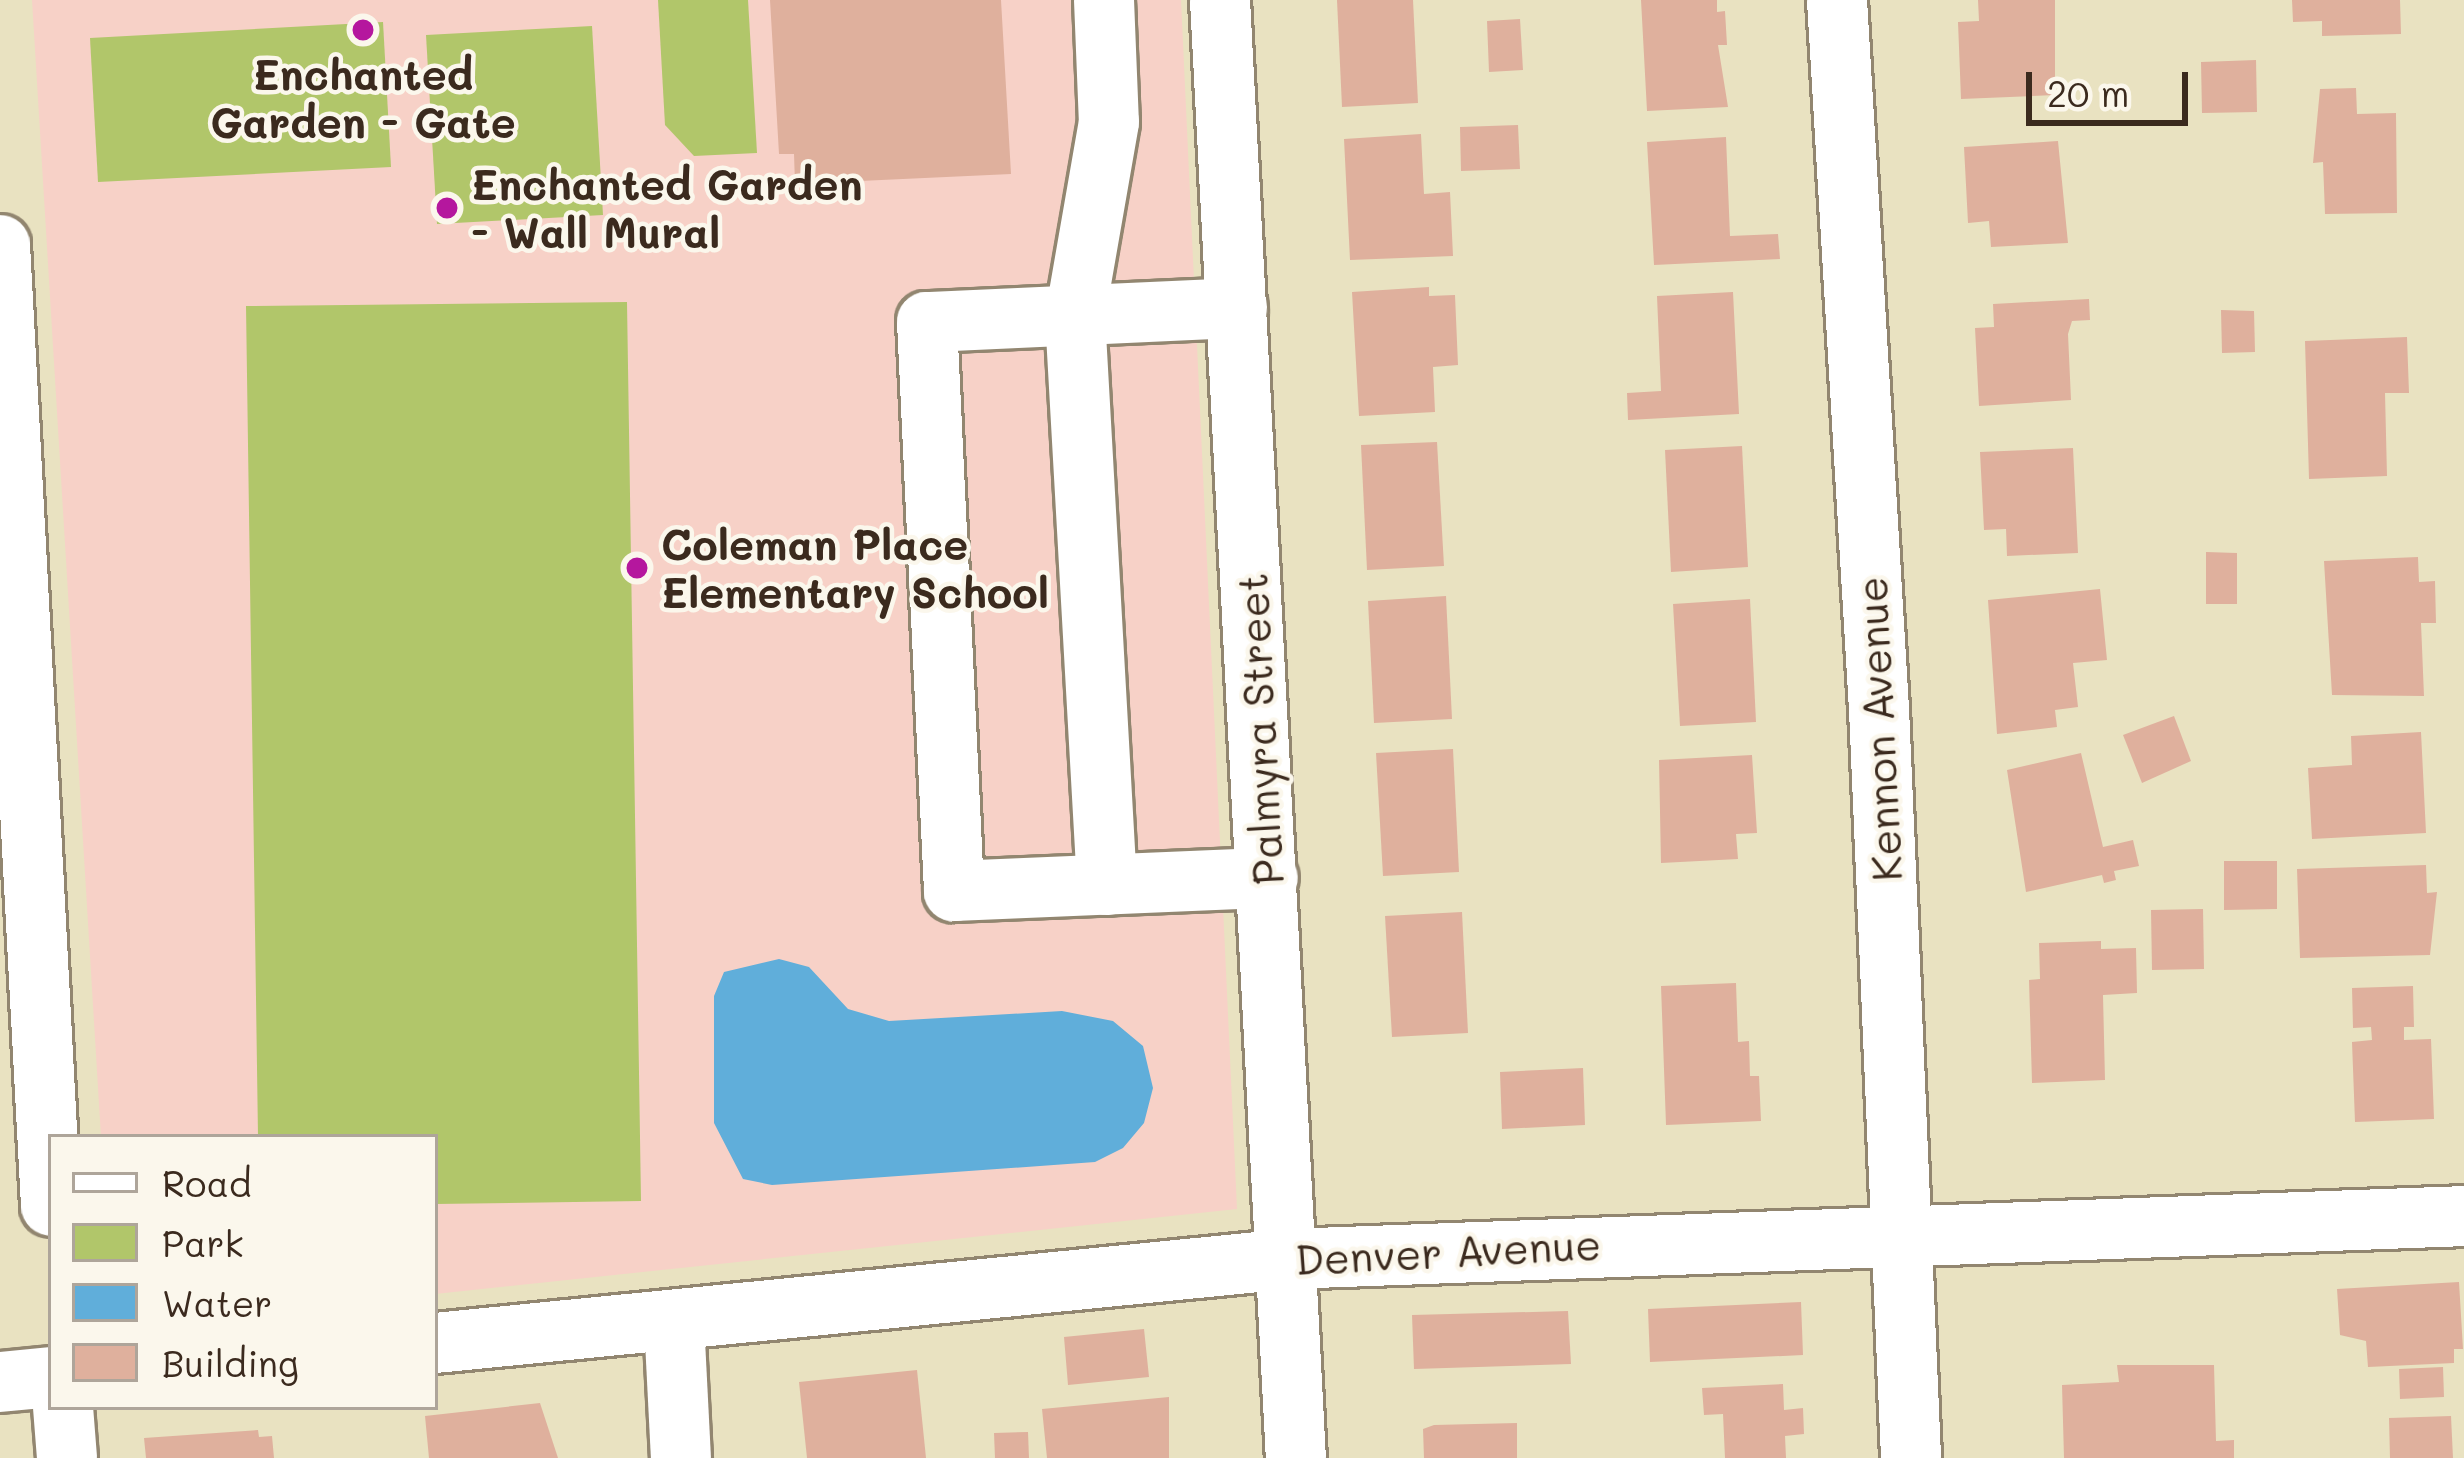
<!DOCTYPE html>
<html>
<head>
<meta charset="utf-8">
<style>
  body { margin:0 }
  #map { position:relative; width:2464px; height:1458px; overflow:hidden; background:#e9e2c1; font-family:Mali,sans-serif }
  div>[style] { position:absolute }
  .built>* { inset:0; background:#f7d1c7 }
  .green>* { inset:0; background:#b1c66a }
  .water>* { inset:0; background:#60aeda }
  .building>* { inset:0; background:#dfb09d }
  .roads { filter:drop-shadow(3px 0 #928670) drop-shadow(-3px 0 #928670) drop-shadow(0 3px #928670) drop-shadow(0 -3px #928670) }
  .minor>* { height:60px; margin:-30px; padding:0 30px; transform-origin:30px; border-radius:30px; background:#fff }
  .dots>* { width:33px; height:33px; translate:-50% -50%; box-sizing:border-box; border:6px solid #fbf7ec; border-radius:50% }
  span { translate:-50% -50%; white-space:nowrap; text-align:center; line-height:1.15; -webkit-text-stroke:9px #fbf7ec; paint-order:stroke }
  .poi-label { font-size:42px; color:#3b2a1e; font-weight:700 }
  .left { translate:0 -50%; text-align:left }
  .street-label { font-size:42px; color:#3b2a1e }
  .legend { position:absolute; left:48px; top:1134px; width:390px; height:276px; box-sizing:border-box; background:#fbf7ec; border:3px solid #aea59a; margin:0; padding:15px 21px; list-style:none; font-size:36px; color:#3b2a1e }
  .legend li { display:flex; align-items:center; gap:24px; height:60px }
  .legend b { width:60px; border:3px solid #aea59a }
  .scale { position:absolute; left:2026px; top:72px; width:162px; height:54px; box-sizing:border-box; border:6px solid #3b2a1e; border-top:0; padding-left:15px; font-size:36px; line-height:42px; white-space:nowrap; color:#3b2a1e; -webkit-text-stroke:9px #fbf7ec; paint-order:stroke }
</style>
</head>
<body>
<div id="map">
  <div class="built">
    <i style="clip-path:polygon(32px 0,1181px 0,1237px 1209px,435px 1294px,435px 1137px,101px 1137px)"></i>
  </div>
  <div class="green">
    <i style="clip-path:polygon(658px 0,748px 0,757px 153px,694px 156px,665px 125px)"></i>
    <i style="clip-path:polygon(383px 22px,391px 167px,98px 182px,90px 38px)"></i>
    <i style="clip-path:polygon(592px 26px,603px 215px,437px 224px,426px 35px)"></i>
    <i style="clip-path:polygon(627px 302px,641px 1201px,435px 1204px,435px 1137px,258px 1137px,246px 306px)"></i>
  </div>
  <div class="water">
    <i style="clip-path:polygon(779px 959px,809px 967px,848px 1009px,889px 1021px,1062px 1011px,1113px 1021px,1143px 1046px,1153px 1088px,1144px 1123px,1123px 1148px,1095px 1162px,772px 1185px,743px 1179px,714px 1123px,714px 996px,724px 972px)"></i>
  </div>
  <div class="building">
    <i style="clip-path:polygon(770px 0,1001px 0,1011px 174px,795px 184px,794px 154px,779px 154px)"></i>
    <i style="clip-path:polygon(1337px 0,1413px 0,1418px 103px,1342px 107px)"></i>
    <i style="clip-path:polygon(1641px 0,1717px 0,1717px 12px,1725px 11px,1727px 45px,1718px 45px,1728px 107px,1647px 111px)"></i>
    <i style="clip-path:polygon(1978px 0,2055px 0,2055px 95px,1961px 99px,1958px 22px,1979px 21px)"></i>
    <i style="clip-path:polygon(2292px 0,2400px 0,2401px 34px,2322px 36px,2322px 21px,2293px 22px)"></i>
    <i style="clip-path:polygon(1520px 19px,1523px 70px,1489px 72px,1487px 21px)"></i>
    <i style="clip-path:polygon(2256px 60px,2257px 112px,2202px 113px,2201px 62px)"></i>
    <i style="clip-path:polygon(2356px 88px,2357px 114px,2396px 113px,2397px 213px,2325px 214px,2323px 162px,2313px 163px,2320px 89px)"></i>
    <i style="clip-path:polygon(1518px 125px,1520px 169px,1461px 171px,1460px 127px)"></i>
    <i style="clip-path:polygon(1421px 134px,1424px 194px,1450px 192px,1453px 256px,1350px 260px,1344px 139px)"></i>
    <i style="clip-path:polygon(1726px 137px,1730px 236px,1778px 234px,1780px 259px,1654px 265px,1647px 142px)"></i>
    <i style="clip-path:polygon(2058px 141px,2068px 243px,1991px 247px,1989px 221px,1968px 223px,1964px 147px)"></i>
    <i style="clip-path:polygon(1429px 287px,1429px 296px,1455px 295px,1458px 365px,1433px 367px,1435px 412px,1359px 416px,1352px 292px)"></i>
    <i style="clip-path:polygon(1733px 292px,1739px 414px,1628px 420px,1627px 393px,1661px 391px,1657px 296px)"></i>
    <i style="clip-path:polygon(2089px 299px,2090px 320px,2072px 321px,2068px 334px,2071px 400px,1979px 406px,1975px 328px,1994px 327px,1993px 304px)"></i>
    <i style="clip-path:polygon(2221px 310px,2254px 311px,2255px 352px,2222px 353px)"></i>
    <i style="clip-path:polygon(2407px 337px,2409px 393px,2385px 393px,2387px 476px,2309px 479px,2305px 341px)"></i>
    <i style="clip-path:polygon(1437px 442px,1444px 566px,1367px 570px,1361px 445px)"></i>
    <i style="clip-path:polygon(1742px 446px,1748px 567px,1671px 572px,1665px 450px)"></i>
    <i style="clip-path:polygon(2073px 448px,2078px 553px,2007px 556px,2006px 529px,1984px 530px,1980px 452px)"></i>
    <i style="clip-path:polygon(2206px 552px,2237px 553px,2237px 604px,2206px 604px)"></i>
    <i style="clip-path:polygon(2418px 557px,2419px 582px,2435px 581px,2436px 623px,2421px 623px,2424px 696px,2332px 695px,2324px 561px)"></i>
    <i style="clip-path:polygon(2100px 589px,2107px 660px,2073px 663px,2078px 707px,2055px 710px,2057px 727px,1997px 734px,1988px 600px)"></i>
    <i style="clip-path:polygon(1446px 596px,1452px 719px,1374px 723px,1368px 601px)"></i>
    <i style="clip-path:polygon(1750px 599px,1756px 722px,1680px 726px,1673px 604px)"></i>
    <i style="clip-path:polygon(2174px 716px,2191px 761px,2142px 783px,2123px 735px)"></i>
    <i style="clip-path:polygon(2421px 732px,2426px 833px,2312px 839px,2308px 768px,2352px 765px,2351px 736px)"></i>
    <i style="clip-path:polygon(1453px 749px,1459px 872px,1383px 876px,1376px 753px)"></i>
    <i style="clip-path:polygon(2081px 753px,2103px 847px,2133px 840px,2139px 866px,2114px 871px,2116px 880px,2104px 883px,2102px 875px,2026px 892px,2007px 770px)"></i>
    <i style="clip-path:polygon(1752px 755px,1757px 833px,1736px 834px,1738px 859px,1661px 863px,1659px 760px)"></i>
    <i style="clip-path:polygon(2224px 861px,2277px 861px,2277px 909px,2224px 910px)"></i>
    <i style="clip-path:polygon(2426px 865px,2427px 893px,2437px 892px,2430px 955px,2300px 958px,2297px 869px)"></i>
    <i style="clip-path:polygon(2203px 909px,2204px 969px,2152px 970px,2151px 910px)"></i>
    <i style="clip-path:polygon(1462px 912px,1468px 1033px,1392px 1037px,1385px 916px)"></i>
    <i style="clip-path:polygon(2101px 941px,2101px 949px,2136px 948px,2137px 993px,2103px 995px,2105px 1080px,2032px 1083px,2029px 980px,2040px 979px,2039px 943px)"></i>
    <i style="clip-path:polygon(1736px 983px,1738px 1042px,1749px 1041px,1750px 1076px,1759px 1076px,1761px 1121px,1666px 1125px,1661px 986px)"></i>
    <i style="clip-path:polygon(2413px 986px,2414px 1027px,2404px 1027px,2404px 1040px,2431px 1039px,2434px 1119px,2355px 1122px,2352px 1042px,2372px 1040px,2371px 1027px,2353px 1028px,2352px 988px)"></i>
    <i style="clip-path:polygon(1583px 1068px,1585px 1125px,1502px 1129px,1500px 1072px)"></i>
    <i style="clip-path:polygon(2459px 1282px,2463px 1349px,2454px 1349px,2454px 1363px,2368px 1367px,2366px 1341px,2340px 1335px,2337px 1289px)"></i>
    <i style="clip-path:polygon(1801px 1302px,1803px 1355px,1650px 1362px,1648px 1309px)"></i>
    <i style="clip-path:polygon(1568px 1311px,1571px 1364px,1414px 1369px,1412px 1315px)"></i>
    <i style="clip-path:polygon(1144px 1329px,1149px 1377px,1068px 1385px,1064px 1337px)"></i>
    <i style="clip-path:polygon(2117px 1365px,2214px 1365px,2216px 1441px,2234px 1440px,2234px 1458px,2064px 1458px,2062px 1385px,2119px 1382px)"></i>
    <i style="clip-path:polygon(2443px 1367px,2444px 1397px,2400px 1399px,2399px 1369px)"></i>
    <i style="clip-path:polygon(917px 1370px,926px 1458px,807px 1458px,799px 1382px)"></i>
    <i style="clip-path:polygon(1783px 1384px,1784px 1410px,1803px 1408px,1804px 1434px,1785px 1436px,1786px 1458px,1725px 1458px,1723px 1414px,1704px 1415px,1702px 1388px)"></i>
    <i style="clip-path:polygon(1169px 1397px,1169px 1458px,1047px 1458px,1042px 1409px)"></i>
    <i style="clip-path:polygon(540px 1403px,558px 1458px,429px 1458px,425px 1416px)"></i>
    <i style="clip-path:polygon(2451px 1416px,2453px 1458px,2390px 1458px,2389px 1418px)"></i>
    <i style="clip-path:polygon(1517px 1423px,1517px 1458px,1424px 1458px,1423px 1429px,1434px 1425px)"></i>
    <i style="clip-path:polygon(258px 1430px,259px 1437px,272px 1436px,274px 1458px,146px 1458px,144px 1438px)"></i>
    <i style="clip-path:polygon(1028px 1432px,1029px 1458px,995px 1458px,994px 1433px)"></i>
  </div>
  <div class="roads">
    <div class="minor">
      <i style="left:1104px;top:0;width:122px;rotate:87.7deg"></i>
      <i style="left:1109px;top:122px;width:197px;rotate:99.9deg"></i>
      <i style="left:1075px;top:316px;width:570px;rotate:86.78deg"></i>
      <i style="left:1220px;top:0;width:1460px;rotate:87.02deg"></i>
      <i style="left:1837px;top:0;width:710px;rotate:86.61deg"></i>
      <i style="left:1879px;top:709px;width:750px;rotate:87.55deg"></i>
      <i style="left:0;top:245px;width:962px;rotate:86.96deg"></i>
      <i style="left:1237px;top:308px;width:310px;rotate:177.4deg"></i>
      <i style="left:927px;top:322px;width:570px;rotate:87.28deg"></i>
      <i style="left:954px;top:891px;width:314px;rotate:-2.4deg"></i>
      <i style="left:674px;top:1321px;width:137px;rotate:87.1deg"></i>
      <i style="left:435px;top:1343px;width:857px;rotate:-5.62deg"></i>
      <i style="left:1288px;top:1259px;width:1177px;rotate:-2.09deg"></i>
      <i style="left:0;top:1382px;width:51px;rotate:-5.6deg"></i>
      <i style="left:63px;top:1407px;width:51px;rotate:85.5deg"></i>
    </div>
  </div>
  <div class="dots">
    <i style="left:363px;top:30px;background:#b5179e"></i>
    <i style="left:447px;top:208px;background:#b5179e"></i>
    <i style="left:637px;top:568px;background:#b5179e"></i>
  </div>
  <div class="poi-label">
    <span style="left:363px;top:98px">Enchanted<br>Garden - Gate</span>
    <span class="left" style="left:471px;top:208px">Enchanted Garden<br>- Wall Mural</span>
    <span class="left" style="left:661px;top:568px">Coleman Place<br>Elementary School</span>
  </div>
  <div class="street-label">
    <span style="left:1260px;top:729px;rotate:-93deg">Palmyra Street</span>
    <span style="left:1879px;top:729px;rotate:-93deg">Kennon Avenue</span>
    <span style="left:1448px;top:1252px;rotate:-3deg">Denver Avenue</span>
  </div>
  <ul class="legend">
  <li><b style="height:15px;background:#fff"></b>Road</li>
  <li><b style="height:33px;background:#b1c66a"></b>Park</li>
  <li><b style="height:33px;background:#60aeda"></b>Water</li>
  <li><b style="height:33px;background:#dfb09d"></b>Building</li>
  </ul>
  <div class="scale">20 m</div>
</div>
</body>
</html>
